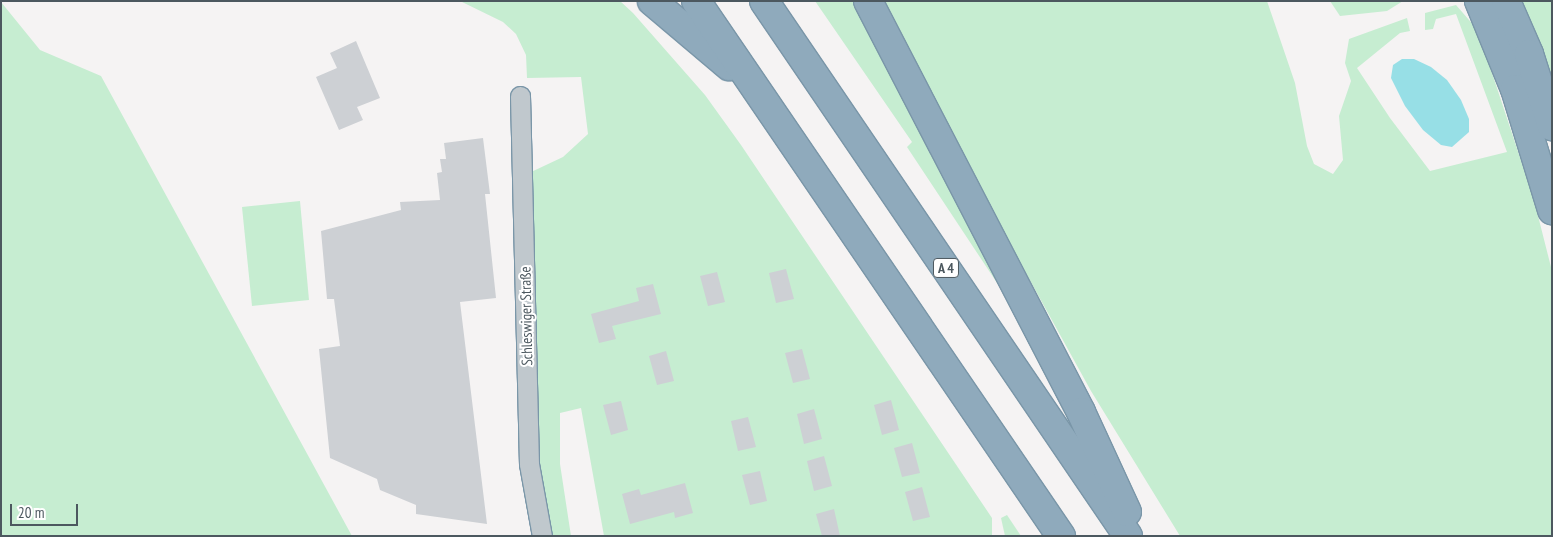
<!DOCTYPE html>
<html>
<head>
<meta charset="utf-8">
<style>
  body { margin:0 }
  #map { position:relative; width:1553px; height:537px; overflow:hidden; background:#f5f3f3; font-family:"PT Sans Narrow",sans-serif }
  div>[style] { position:absolute }
  .green>* { inset:0; background:#c6edd1 }
  .water>* { inset:0; background:#97dfe6 }
  .building>* { inset:0; background:#cdd0d4 }
  .roads { filter:drop-shadow(1px 0 #7a96a8) drop-shadow(-1px 0 #7a96a8) drop-shadow(0 1px #7a96a8) drop-shadow(0 -1px #7a96a8) }
  .minor>* { height:19px; margin:-9.5px; padding:0 9.5px; transform-origin:9.5px; border-radius:9.5px; background:#c0c8cd }
  .motorway>* { height:28px; margin:-14px; padding:0 14px; transform-origin:14px; border-radius:14px; background:#8faabc }
  span { translate:-50% -50%; white-space:nowrap; text-align:center; line-height:1.15; -webkit-text-stroke:4px #fff; paint-order:stroke }
  .shield-label span { padding:1px 4px; background:#fff; border:1px solid; border-radius:4px; -webkit-text-stroke-width:0 }
  .shield-label { font-size:14px; color:#4c585f; font-weight:700 }
  .street-label { font-size:15px; color:#4c585f }
  .frame { position:absolute; inset:0; border:2px solid #4c585f; pointer-events:none }
  .scale { position:absolute; left:10px; top:504px; width:68px; height:22px; box-sizing:border-box; border:2px solid #4c585f; border-top:0; padding-left:6px; font-size:15px; line-height:18px; white-space:nowrap; color:#4c585f; -webkit-text-stroke:4px #fff; paint-order:stroke }
</style>
</head>
<body>
<div id="map">
  <div class="green">
    <i style="clip-path:polygon(460px 1px,620px 1px,633px 13px,705px 95px,741px 145px,992px 518px,992px 536px,604px 536px,581px 408px,560px 413px,560px 464px,571px 536px,549px 536px,537px 471px,529px 173px,563px 157px,588px 134px,581px 77px,527px 78px,526px 55px,516px 34px,503px 22px)"></i>
    <i style="clip-path:polygon(815px 1px,859px 1px,1005px 295px,907px 147px,912px 142px)"></i>
    <i style="clip-path:polygon(879px 1px,1267px 1px,1295px 83px,1307px 146px,1314px 164px,1333px 174px,1343px 160px,1339px 116px,1351px 81px,1345px 63px,1349px 39px,1407px 18px,1410px 31px,1400px 33px,1357px 68px,1390px 118px,1430px 171px,1507px 152px,1456px 14px,1436px 19px,1433px 29px,1425px 30px,1425px 13px,1456px 5px,1476px 28px,1492px 73px,1534px 200px,1552px 271px,1552px 536px,1180px 536px,1091px 391px,1027px 275px,1022px 277px)"></i>
    <i style="clip-path:polygon(1330px 1px,1403px 1px,1387px 11px,1340px 16px)"></i>
    <i style="clip-path:polygon(1521px 1px,1552px 1px,1552px 81px,1541px 49px)"></i>
    <i style="clip-path:polygon(1px 2px,40px 50px,101px 76px,352px 536px,1px 536px)"></i>
    <i style="clip-path:polygon(300px 201px,309px 300px,252px 306px,242px 207px)"></i>
    <i style="clip-path:polygon(1007px 515px,1021px 536px,1005px 536px,1001px 518px)"></i>
  </div>
  <div class="water">
    <i style="clip-path:polygon(1402px 59px,1414px 59px,1431px 67px,1447px 80px,1461px 100px,1469px 119px,1469px 132px,1452px 147px,1441px 145px,1423px 130px,1405px 106px,1391px 78px,1393px 65px)"></i>
  </div>
  <div class="building">
    <i style="clip-path:polygon(356px 41px,380px 98px,357px 107px,363px 120px,339px 130px,316px 77px,337px 68px,330px 53px)"></i>
    <i style="clip-path:polygon(483px 138px,490px 194px,485px 194px,496px 298px,460px 302px,487px 524px,416px 514px,416px 505px,380px 490px,377px 479px,330px 458px,319px 349px,340px 346px,334px 299px,327px 299px,321px 231px,401px 210px,400px 202px,440px 200px,437px 173px,442px 172px,440px 159px,446px 159px,444px 143px)"></i>
    <i style="clip-path:polygon(786px 269px,794px 299px,776px 303px,769px 273px)"></i>
    <i style="clip-path:polygon(717px 272px,725px 302px,708px 306px,700px 276px)"></i>
    <i style="clip-path:polygon(653px 284px,661px 314px,612px 326px,616px 339px,599px 343px,591px 314px,639px 301px,636px 288px)"></i>
    <i style="clip-path:polygon(802px 349px,810px 379px,793px 383px,785px 353px)"></i>
    <i style="clip-path:polygon(666px 351px,674px 381px,657px 385px,649px 356px)"></i>
    <i style="clip-path:polygon(891px 400px,899px 430px,882px 435px,874px 405px)"></i>
    <i style="clip-path:polygon(621px 401px,628px 430px,611px 435px,603px 405px)"></i>
    <i style="clip-path:polygon(814px 409px,822px 439px,804px 444px,797px 414px)"></i>
    <i style="clip-path:polygon(748px 417px,756px 447px,738px 451px,731px 421px)"></i>
    <i style="clip-path:polygon(912px 443px,920px 473px,902px 477px,894px 448px)"></i>
    <i style="clip-path:polygon(824px 456px,832px 486px,814px 491px,807px 461px)"></i>
    <i style="clip-path:polygon(760px 471px,767px 501px,750px 505px,742px 475px)"></i>
    <i style="clip-path:polygon(685px 483px,693px 513px,675px 518px,674px 512px,630px 524px,622px 494px,639px 489px,641px 495px)"></i>
    <i style="clip-path:polygon(922px 487px,930px 517px,913px 521px,905px 492px)"></i>
    <i style="clip-path:polygon(834px 509px,840px 536px,822px 536px,816px 514px)"></i>
  </div>
  <div class="roads">
    <div class="minor">
      <i style="left:520px;top:96px;width:368px;rotate:88.6deg"></i>
      <i style="left:529px;top:464px;width:73px;rotate:79.8deg"></i>
    </div>
    <div class="motorway">
      <i style="left:652px;top:1px;width:101px;rotate:40.2deg"></i>
      <i style="left:696px;top:1px;width:648px;rotate:55.7deg"></i>
      <i style="left:764px;top:1px;width:647px;rotate:55.77deg"></i>
      <i style="left:868px;top:1px;width:463px;rotate:62.6deg"></i>
      <i style="left:1081px;top:412px;width:110px;rotate:65.3deg"></i>
      <i style="left:1479px;top:1px;width:95px;rotate:67.8deg"></i>
      <i style="left:1515px;top:89px;width:127px;rotate:73deg"></i>
      <i style="left:1506px;top:1px;width:58px;rotate:66.5deg"></i>
      <i style="left:1529px;top:54px;width:76px;rotate:72.3deg"></i>
    </div>
  </div>
  <div class="shield-label">
    <span style="left:946px;top:268px">A 4</span>
  </div>
  <div class="street-label">
    <span style="left:526px;top:316px;rotate:-91deg">Schleswiger Straße</span>
  </div>
  <div class="frame"></div>
  <div class="scale">20 m</div>
</div>
</body>
</html>
